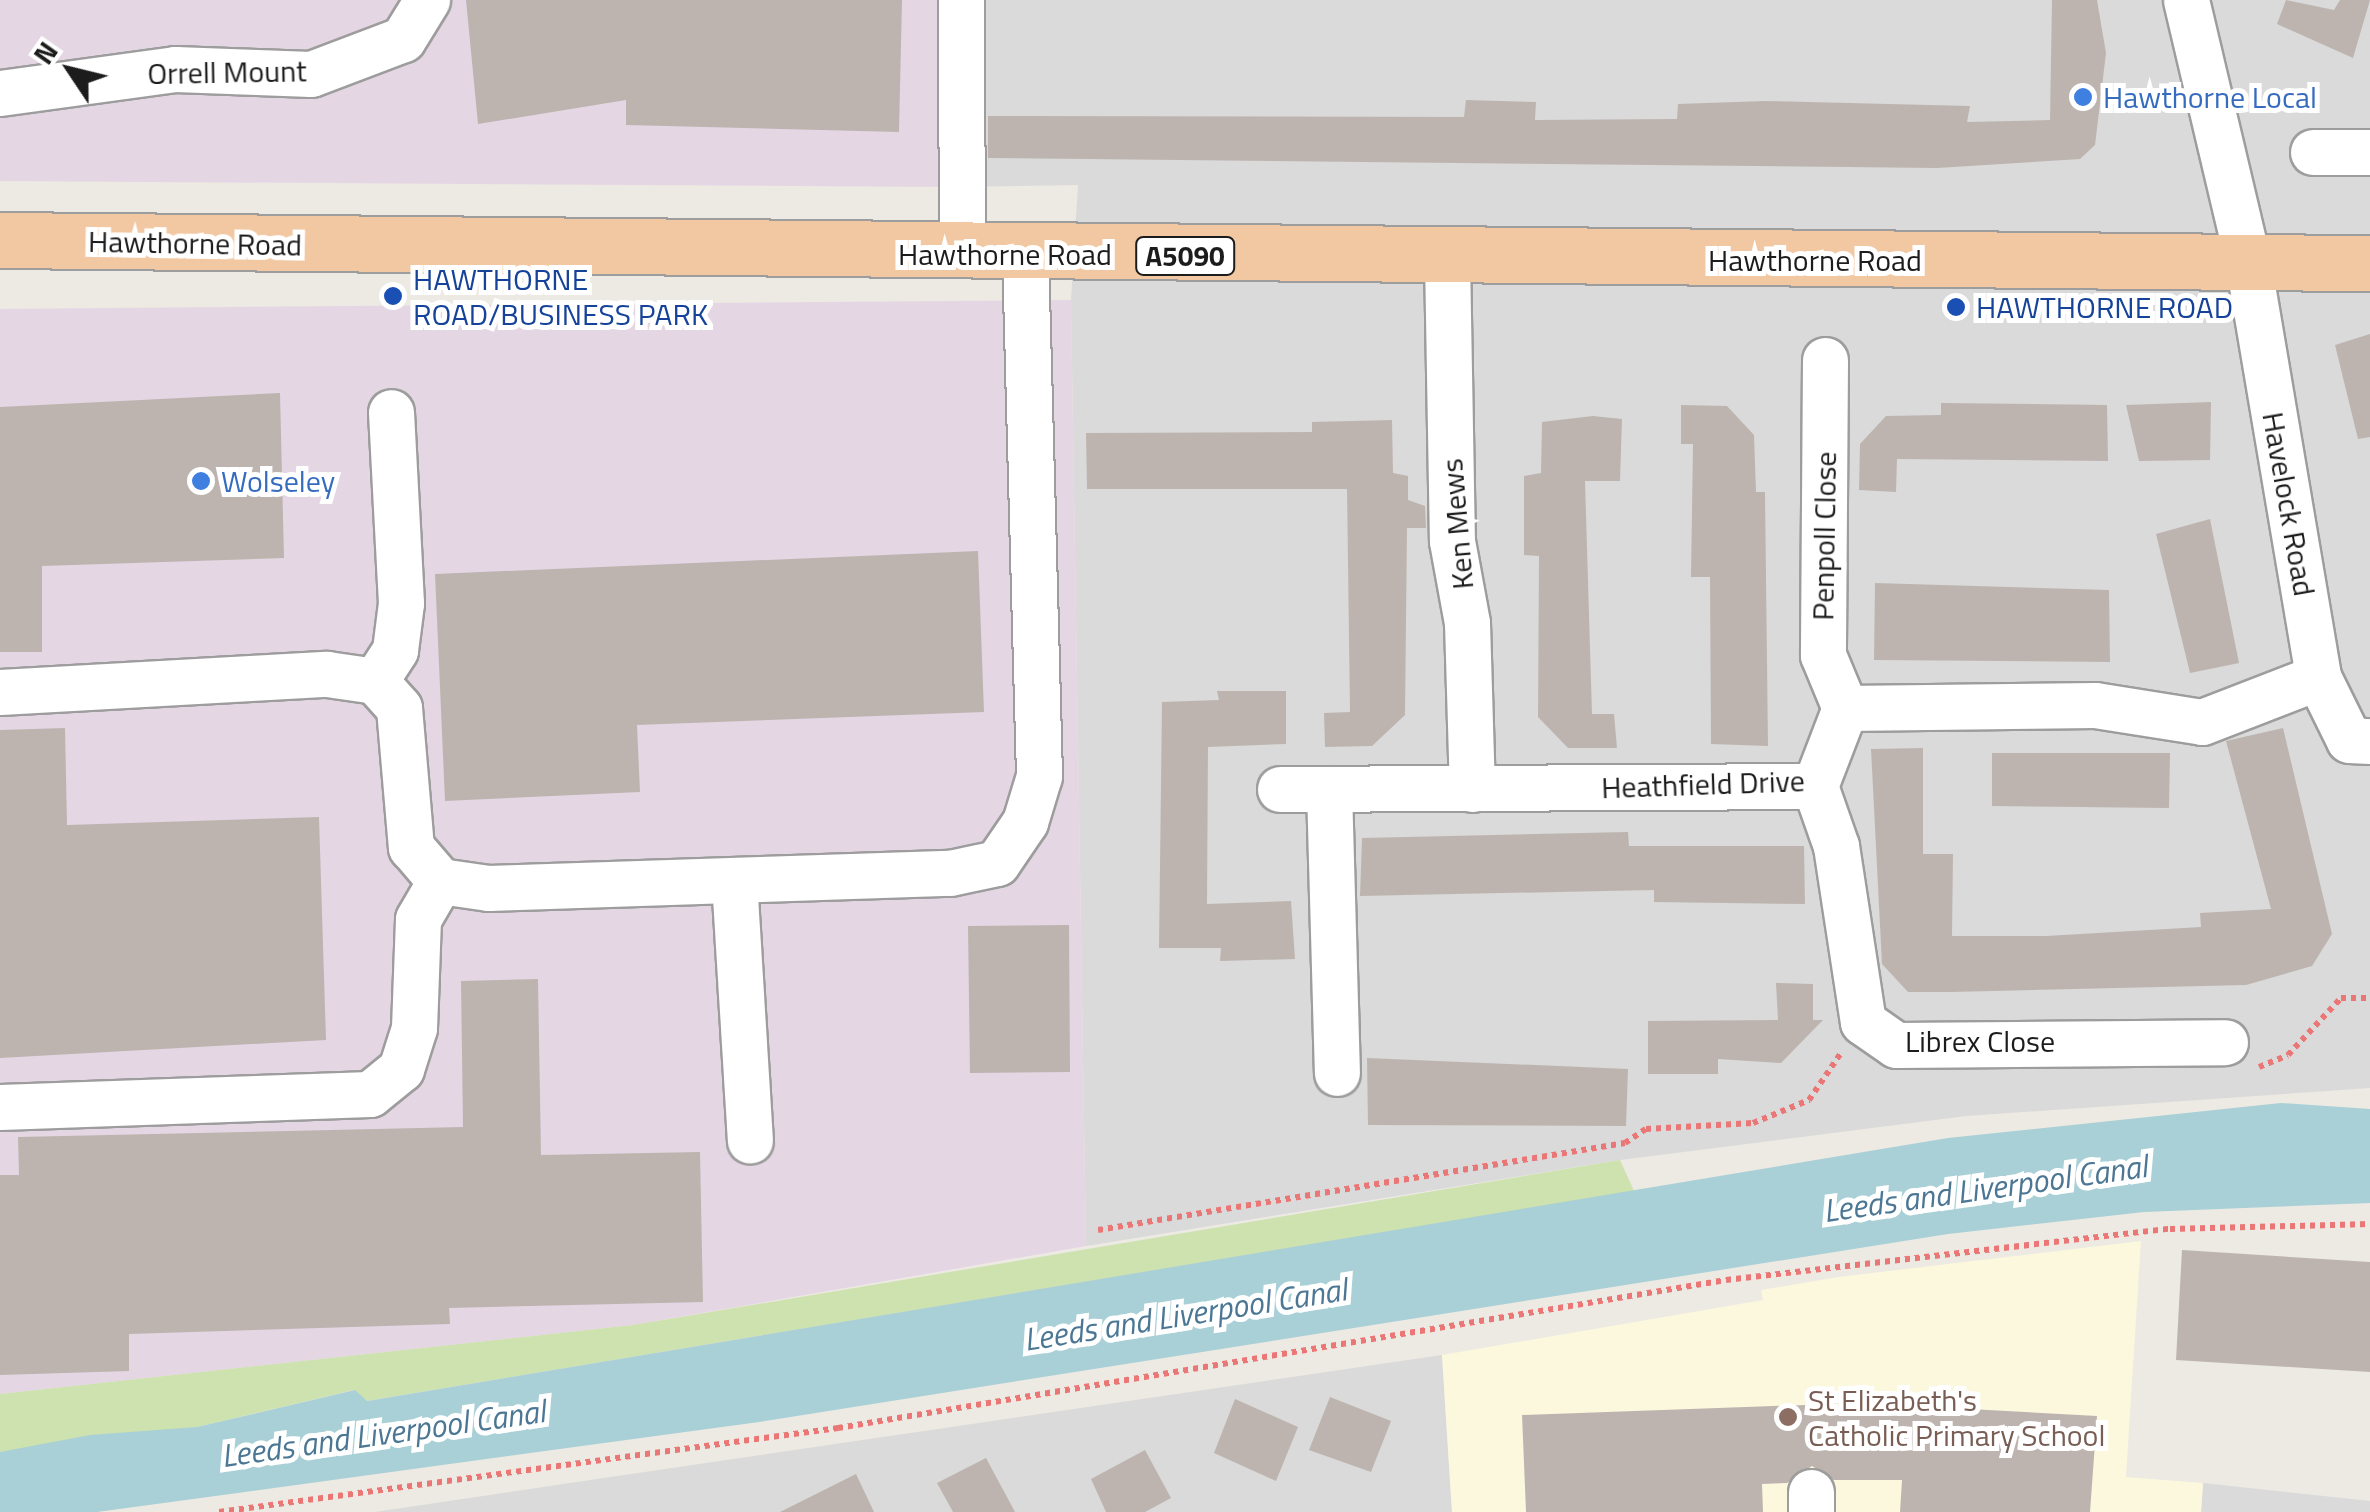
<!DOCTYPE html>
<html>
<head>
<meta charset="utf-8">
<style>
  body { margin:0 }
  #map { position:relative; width:2370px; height:1512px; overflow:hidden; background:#ede9e3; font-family:"Titillium Web",sans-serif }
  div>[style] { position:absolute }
  .residential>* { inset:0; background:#dadada }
  .industrial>* { inset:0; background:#e5d6e4 }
  .education>* { inset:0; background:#fbf8de }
  .grass>* { inset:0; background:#cde2ae }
  .water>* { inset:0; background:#a8d0d6 }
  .building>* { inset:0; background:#bdb4b0 }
  .path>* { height:6px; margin-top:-3px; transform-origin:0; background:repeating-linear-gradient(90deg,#eb7676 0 5px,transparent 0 10px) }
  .roads { filter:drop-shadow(2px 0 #9d9d9d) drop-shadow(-2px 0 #9d9d9d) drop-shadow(0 2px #9d9d9d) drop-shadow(0 -2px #9d9d9d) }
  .minor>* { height:45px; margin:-22.5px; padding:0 22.5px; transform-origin:22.5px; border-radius:22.5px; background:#fff }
  .major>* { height:55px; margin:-27.5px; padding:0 27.5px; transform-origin:27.5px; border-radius:27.5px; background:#f2c8a3 }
  .dots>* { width:28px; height:28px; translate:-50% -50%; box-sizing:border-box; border:5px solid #fff; border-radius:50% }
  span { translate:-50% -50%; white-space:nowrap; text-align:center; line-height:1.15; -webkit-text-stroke:10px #fff; paint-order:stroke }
  .shield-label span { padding:2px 8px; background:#fff; border:2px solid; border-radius:8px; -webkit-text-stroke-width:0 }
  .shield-label { font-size:28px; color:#1c1c1c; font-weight:700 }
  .street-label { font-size:30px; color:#1c1c1c }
  .shop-label { font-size:30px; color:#366cbe }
  .left { translate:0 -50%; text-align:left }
  .transit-label { font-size:30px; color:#164399 }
  .education-label { font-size:30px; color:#785e54 }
  .water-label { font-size:32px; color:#4c7794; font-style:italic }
  .north { position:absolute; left:20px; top:20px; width:100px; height:100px; -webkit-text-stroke:8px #fff; paint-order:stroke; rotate:305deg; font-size:28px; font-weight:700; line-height:40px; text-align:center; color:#1c1c1c }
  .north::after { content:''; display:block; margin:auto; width:35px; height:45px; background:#1c1c1c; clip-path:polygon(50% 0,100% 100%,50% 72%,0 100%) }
</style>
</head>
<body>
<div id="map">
  <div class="residential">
    <i style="clip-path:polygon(941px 0,2370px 0,2370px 1088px,1966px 1116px,1620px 1160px,1086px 1246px,1071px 300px,1078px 185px,943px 187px)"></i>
    <i style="clip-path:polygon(1442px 1355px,1452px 1512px,375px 1512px,570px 1483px)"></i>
    <i style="clip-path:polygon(2203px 1483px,2370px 1501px,2370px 1512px,2201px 1512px)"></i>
  </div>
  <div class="industrial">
    <i style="clip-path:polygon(0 0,941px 0,943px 187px,0 181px)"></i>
    <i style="clip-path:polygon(1071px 300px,1086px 1246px,633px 1325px,0 1394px,0 309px)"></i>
  </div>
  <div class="education">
    <i style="clip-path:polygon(2141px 1241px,2126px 1477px,2203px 1483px,2201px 1512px,1452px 1512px,1442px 1355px,1763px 1300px,1761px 1290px,1838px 1277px)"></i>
  </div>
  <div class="grass">
    <i style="clip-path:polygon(1620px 1160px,1634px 1191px,366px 1401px,354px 1390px,197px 1427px,0 1452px,0 1394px,633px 1325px)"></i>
  </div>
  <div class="water">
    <i style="clip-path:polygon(2281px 1103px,2370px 1109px,2370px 1203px,2144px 1212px,1948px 1234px,759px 1422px,97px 1512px,0 1512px,0 1452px,90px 1435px,197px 1427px,355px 1390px,367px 1401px,1948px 1138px)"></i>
  </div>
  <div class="building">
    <i style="clip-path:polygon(466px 0,902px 0,899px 132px,626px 125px,626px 100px,478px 124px)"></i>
    <i style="clip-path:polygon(2052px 0,2097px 0,2106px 53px,2095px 145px,2080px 159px,1937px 168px,988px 158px,988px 116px,1464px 117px,1466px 100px,1536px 102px,1535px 120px,1677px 119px,1678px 104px,1765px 101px,1970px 106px,1967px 122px,2050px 120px)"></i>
    <i style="clip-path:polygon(2286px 0,2334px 10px,2340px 0,2370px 0,2353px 58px,2277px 24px)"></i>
    <i style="clip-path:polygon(2370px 334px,2370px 437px,2358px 439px,2335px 345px)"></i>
    <i style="clip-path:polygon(280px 393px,284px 558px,42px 566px,42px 652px,0 652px,0 407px)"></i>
    <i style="clip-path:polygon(2211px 402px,2210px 460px,2139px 461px,2126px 405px)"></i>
    <i style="clip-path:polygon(1941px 403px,2107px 405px,2108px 461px,1897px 459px,1896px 492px,1859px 490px,1860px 444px,1886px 416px,1941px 415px)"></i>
    <i style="clip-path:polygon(1681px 405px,1727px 406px,1754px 435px,1756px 492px,1765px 492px,1768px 746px,1711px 744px,1710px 577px,1691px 577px,1693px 444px,1681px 444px)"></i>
    <i style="clip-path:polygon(1593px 416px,1622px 419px,1620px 481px,1585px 481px,1592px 714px,1614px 714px,1617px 748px,1568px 748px,1538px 717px,1539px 556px,1524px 555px,1524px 476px,1541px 473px,1542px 422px)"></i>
    <i style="clip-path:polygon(1392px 420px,1393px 473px,1408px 476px,1408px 500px,1425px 506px,1426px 528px,1407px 528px,1405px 715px,1372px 746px,1325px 747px,1324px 713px,1350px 712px,1347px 489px,1087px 489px,1086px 433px,1312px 432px,1312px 422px)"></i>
    <i style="clip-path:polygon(2210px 519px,2239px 663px,2190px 673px,2156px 534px)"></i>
    <i style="clip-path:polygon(978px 551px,984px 712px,637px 725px,640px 792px,445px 801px,435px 574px)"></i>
    <i style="clip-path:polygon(1875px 583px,2109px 590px,2110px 662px,1874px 660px)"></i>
    <i style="clip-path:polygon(1217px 691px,1286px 691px,1286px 744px,1208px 747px,1207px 904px,1291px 901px,1295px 959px,1220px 961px,1221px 948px,1159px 948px,1162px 702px,1219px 700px)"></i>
    <i style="clip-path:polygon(65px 728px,67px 825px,319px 817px,326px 1040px,0 1058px,0 730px)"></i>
    <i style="clip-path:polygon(2283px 728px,2332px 934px,2312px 966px,2246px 985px,1952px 992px,1908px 992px,1882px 964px,1871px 749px,1923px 748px,1923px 854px,1953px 854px,1952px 936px,2046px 936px,2201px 927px,2200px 913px,2271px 909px,2226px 741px)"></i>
    <i style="clip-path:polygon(1992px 753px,2170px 753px,2169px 808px,1992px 806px)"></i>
    <i style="clip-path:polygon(1628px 832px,1629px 846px,1804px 846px,1805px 904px,1654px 902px,1654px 890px,1360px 896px,1362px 838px)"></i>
    <i style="clip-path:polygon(1069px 925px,1070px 1072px,970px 1073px,968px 926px)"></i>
    <i style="clip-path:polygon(538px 979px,541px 1155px,700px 1152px,703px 1302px,449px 1308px,450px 1324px,129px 1334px,129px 1371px,0 1375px,0 1175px,19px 1175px,18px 1137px,463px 1127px,461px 981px)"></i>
    <i style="clip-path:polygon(1776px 983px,1813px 984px,1813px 1020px,1823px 1020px,1781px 1063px,1718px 1059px,1718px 1074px,1648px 1074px,1648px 1021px,1778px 1020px)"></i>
    <i style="clip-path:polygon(1367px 1058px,1628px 1069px,1626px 1126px,1368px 1125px)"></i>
    <i style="clip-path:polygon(2182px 1250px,2370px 1262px,2370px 1372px,2176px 1360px)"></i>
    <i style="clip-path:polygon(1330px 1397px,1391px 1421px,1371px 1472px,1309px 1450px)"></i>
    <i style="clip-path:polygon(1235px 1399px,1298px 1427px,1276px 1481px,1214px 1453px)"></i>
    <i style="clip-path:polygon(1860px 1403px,2097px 1416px,2090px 1512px,1900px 1512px,1902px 1480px,1834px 1480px,1812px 1466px,1787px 1483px,1762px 1484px,1763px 1512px,1526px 1512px,1522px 1415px)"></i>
    <i style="clip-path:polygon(1145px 1450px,1171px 1498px,1145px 1512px,1106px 1512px,1091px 1479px)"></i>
    <i style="clip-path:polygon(986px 1458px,1015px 1512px,953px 1512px,937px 1483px)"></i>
    <i style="clip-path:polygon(856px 1474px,874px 1512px,780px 1512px)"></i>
  </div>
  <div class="path">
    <i style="left:2259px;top:1067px;width:31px;rotate:-22deg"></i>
    <i style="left:2288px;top:1055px;width:78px;rotate:-47.1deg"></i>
    <i style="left:2341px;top:998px;width:29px"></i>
    <i style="left:1098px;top:1230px;width:534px;rotate:-9.37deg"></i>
    <i style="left:1625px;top:1143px;width:25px;rotate:-34deg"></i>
    <i style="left:1646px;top:1129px;width:107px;rotate:-3.2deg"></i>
    <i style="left:1753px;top:1123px;width:61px;rotate:-22.3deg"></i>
    <i style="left:1809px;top:1100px;width:57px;rotate:-55.8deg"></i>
    <i style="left:219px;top:1512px;width:625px;rotate:-7.73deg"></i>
    <i style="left:838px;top:1428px;width:900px;rotate:-9.46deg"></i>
    <i style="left:1726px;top:1280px;width:447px;rotate:-6.6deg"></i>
    <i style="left:2170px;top:1229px;width:200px;rotate:-1.4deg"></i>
  </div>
  <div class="roads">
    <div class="minor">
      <i style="left:961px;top:0;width:254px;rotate:89.8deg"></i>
      <i style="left:2186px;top:0;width:269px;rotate:76.7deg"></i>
      <i style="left:2248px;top:262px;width:421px;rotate:80.4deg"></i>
      <i style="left:2318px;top:677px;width:70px;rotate:63.8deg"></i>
      <i style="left:2349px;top:740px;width:21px;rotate:3deg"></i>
      <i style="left:0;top:93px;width:177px;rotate:-7.8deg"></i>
      <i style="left:175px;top:69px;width:136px;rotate:2.1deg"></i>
      <i style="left:311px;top:74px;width:98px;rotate:-20.8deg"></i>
      <i style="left:403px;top:39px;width:46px;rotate:-58.4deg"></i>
      <i style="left:2313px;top:152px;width:57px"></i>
      <i style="left:1447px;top:258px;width:283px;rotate:89deg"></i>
      <i style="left:1452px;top:541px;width:83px;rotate:79.6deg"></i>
      <i style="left:1467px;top:623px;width:166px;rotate:88.3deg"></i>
      <i style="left:1825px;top:360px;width:295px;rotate:90.4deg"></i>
      <i style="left:1823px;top:655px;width:57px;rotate:67.5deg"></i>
      <i style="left:375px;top:681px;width:37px;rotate:-57deg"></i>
      <i style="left:395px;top:650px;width:47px;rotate:-82.7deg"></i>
      <i style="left:401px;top:603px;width:191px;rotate:-93deg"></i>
      <i style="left:0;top:692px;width:327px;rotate:-3.2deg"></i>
      <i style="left:327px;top:674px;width:49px;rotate:8.3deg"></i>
      <i style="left:375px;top:681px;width:36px;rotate:48deg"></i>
      <i style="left:399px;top:708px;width:140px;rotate:85.1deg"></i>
      <i style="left:411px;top:847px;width:45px;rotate:49.5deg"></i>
      <i style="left:440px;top:881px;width:49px;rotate:8.3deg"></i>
      <i style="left:488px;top:888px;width:462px;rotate:-1.9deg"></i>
      <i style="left:950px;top:873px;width:48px;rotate:-12deg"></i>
      <i style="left:997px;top:863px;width:50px;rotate:-55.7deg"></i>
      <i style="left:1025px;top:822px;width:48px;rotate:-73.1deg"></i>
      <i style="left:1039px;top:776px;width:522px;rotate:-91.54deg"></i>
      <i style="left:1815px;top:786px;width:64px;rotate:70.7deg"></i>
      <i style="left:1836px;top:846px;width:178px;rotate:81.3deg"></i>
      <i style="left:1863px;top:1022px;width:40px;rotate:34.9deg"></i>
      <i style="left:1896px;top:1045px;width:329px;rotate:-0.5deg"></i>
      <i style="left:1280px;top:789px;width:535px;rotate:-0.32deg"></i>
      <i style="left:1815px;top:786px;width:84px;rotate:-69deg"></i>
      <i style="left:1845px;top:708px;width:250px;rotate:-0.7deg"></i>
      <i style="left:2095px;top:705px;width:108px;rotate:9deg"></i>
      <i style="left:2202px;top:722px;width:124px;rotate:-21.2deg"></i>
      <i style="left:1329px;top:789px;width:284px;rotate:88.4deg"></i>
      <i style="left:734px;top:880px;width:261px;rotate:86.5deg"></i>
      <i style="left:0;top:1107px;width:370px;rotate:-2deg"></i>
      <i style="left:370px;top:1094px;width:40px;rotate:-39deg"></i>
      <i style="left:401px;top:1069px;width:43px;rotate:-72.4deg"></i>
      <i style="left:414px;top:1028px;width:109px;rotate:-87.9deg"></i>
      <i style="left:418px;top:919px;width:44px;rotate:-59.9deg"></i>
      <i style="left:1811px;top:1512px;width:20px;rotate:-90deg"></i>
    </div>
    <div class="major">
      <i style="left:0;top:240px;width:2370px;rotate:0.56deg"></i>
    </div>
  </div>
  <div class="dots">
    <i style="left:2083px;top:97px;background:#3f7fe0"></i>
    <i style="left:393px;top:296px;background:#1a4fb4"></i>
    <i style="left:1956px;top:307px;background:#1a4fb4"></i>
    <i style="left:201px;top:481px;background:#3f7fe0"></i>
    <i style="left:1788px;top:1417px;background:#8d6e63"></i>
  </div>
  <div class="shield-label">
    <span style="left:1185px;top:256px">A5090</span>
  </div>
  <div class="street-label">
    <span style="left:227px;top:72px;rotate:-1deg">Orrell Mount</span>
    <span style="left:195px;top:243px;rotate:1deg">Hawthorne Road</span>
    <span style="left:1005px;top:254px">Hawthorne Road</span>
    <span style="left:1815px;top:260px">Hawthorne Road</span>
    <span style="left:2289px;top:504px;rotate:80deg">Havelock Road</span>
    <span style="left:1457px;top:524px;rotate:-95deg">Ken Mews</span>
    <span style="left:1824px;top:536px;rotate:-89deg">Penpoll Close</span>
    <span style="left:1703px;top:784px;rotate:-2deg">Heathfield Drive</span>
    <span style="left:1980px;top:1041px">Librex Close</span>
  </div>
  <div class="shop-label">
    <span class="left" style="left:2103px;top:97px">Hawthorne Local</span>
    <span class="left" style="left:221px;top:481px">Wolseley</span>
  </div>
  <div class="transit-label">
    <span class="left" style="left:413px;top:296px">HAWTHORNE<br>ROAD/BUSINESS PARK</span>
    <span class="left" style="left:1976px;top:307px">HAWTHORNE ROAD</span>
  </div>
  <div class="education-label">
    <span class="left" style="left:1808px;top:1417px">St Elizabeth's<br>Catholic Primary School</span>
  </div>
  <div class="water-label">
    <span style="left:1985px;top:1188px;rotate:-8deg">Leeds and Liverpool Canal</span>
    <span style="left:1185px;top:1314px;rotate:-9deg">Leeds and Liverpool Canal</span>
    <span style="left:383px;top:1433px;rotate:-8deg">Leeds and Liverpool Canal</span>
  </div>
  <div class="north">N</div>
</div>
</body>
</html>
